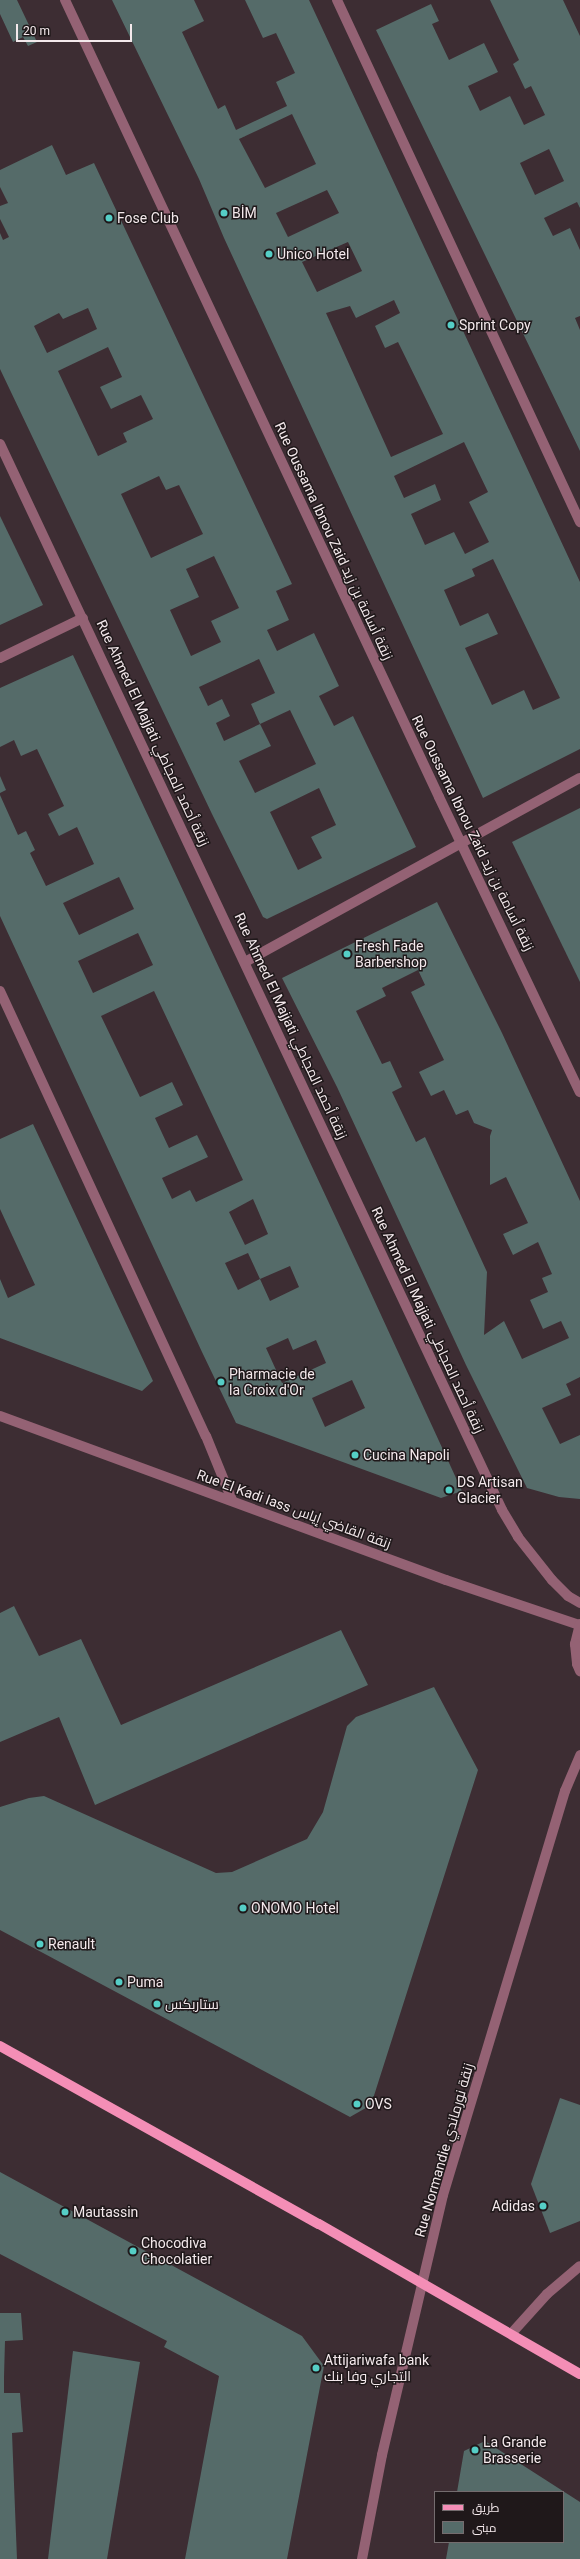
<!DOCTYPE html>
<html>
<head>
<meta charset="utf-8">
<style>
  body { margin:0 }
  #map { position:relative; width:580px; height:2559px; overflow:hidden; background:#3d2d33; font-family:Roboto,Cairo,sans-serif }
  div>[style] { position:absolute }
  .building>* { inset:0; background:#556b69 }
  .minor>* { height:10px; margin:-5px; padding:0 5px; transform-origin:5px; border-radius:5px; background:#946274 }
  .tertiary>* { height:10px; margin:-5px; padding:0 5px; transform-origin:5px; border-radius:5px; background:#946274 }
  .primary>* { height:10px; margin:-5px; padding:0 5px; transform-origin:5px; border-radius:5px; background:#f48eb6 }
  .dots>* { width:11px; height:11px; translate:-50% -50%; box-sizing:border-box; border:2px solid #1f181a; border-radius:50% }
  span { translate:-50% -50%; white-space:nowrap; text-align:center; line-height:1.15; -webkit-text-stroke:3px #1f181a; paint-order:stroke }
  .poi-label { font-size:14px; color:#f4e9ec }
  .left { translate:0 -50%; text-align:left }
  .right { translate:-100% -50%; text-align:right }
  .street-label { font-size:14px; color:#f4e9ec }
  .legend { position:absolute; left:434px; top:2491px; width:130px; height:52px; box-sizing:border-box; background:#1f181a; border:1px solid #746c6e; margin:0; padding:5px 7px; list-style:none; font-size:12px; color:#f4e9ec }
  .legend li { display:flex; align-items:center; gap:8px; height:20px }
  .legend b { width:20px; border:1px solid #746c6e }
  .scale { position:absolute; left:16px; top:24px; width:116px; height:18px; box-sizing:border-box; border:2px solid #f4e9ec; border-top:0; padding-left:5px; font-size:12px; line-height:14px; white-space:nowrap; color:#f4e9ec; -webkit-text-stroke:3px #1f181a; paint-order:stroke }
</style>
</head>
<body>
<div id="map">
  <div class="building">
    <i style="clip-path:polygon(0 0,17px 0,37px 42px,28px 46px,23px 37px,13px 42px,0 14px)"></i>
    <i style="clip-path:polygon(evenodd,112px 0,194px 0,204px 21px,182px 32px,218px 109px,225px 105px,236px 130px,287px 106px,276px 82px,295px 73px,276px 33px,263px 38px,245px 0,309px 0,580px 582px,580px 749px,483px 798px,224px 238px,199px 179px,112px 0,292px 114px,316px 164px,265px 188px,239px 139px,292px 114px,112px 0,327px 190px,339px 213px,288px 237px,276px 213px,327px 190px,112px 0,348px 242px,362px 271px,317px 292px,302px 262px,348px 242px,112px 0,394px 300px,400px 313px,375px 326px,385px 348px,398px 342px,443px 434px,391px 457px,326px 313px,350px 306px,356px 318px,394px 300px,112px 0,464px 442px,488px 492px,469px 502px,489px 542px,465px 554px,454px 532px,425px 545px,411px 514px,441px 500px,435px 484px,404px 498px,394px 476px,464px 442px,112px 0,493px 559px,560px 698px,533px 710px,524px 690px,492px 705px,465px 648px,498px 634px,488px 613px,460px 626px,444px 590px,475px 576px,472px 569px,493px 559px)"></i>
    <i style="clip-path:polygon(evenodd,490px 0,563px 0,580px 36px,580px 208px,577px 202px,544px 218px,553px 236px,570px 228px,580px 250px,580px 316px,575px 318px,580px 330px,580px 451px,376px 30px,431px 4px,439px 21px,432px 24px,449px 60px,484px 43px,498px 72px,468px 86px,480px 111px,510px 96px,524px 125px,545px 115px,531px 86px,525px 89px,513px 64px,519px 60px,490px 0,549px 149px,564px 181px,535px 195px,520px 163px,549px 149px)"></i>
    <i style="clip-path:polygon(evenodd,52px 145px,66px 175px,94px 163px,292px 584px,276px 591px,289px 620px,267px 630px,277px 651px,314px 633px,339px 686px,319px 696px,334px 726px,353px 716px,416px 847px,267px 919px,263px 917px,212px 814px,0 369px,0 233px,3px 240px,9px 237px,0 219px,0 206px,8px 203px,0 187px,0 170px,52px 145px,88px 308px,97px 329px,47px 353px,34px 326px,59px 313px,63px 319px,88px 308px,52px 145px,108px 347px,122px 377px,100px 387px,111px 409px,141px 395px,153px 419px,123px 433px,127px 442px,98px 456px,58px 371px,108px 347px,52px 145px,159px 476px,166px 490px,179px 485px,203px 534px,151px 558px,121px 494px,159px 476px,52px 145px,214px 556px,239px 608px,211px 621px,221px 642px,191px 656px,170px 610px,199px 597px,186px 569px,214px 556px,52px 145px,259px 659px,275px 693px,251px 704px,260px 724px,290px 710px,316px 764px,255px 793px,239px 761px,271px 746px,260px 724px,224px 741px,216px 723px,230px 716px,222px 699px,208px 706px,199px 687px,259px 659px,52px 145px,319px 788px,336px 825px,311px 837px,322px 858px,298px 870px,270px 812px,319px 788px)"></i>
    <i style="clip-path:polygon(0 516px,43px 605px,0 625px)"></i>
    <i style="clip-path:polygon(evenodd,73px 655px,364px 1278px,462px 1491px,441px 1498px,236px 1423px,202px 1352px,0 916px,0 795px,18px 835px,26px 831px,35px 850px,30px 853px,46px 886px,94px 864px,77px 827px,59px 836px,48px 814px,64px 806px,37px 749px,21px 756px,14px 740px,0 747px,0 688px,73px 655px,119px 877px,134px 909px,79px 935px,63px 903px,119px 877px,73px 655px,138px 933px,153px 965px,93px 993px,78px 961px,138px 933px,73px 655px,154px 991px,243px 1180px,196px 1202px,190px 1190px,172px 1199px,162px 1178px,208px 1157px,197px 1135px,169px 1148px,155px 1118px,183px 1105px,172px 1082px,140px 1097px,101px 1016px,154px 991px,73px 655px,253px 1199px,268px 1234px,245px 1245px,229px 1212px,253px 1199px,73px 655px,248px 1253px,260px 1279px,290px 1266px,299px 1287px,270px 1301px,260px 1279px,238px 1290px,225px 1263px,248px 1253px,73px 655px,288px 1338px,293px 1350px,316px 1340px,326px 1363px,282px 1383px,266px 1348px,288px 1338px,73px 655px,352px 1380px,365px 1408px,325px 1427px,312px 1398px,352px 1380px)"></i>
    <i style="clip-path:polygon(0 776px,6px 790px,0 793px)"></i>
    <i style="clip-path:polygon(580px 808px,580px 982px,512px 842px)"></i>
    <i style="clip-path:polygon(evenodd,437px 902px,502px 1033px,580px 1201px,580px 1377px,566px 1384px,571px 1395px,542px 1408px,560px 1444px,580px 1435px,580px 1499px,559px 1497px,527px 1488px,466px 1365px,337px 1087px,282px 978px,437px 902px,418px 970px,425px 985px,411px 992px,444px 1060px,419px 1072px,431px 1096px,444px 1090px,456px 1115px,468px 1110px,474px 1123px,492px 1130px,490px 1136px,490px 1185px,506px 1177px,528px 1223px,503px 1234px,513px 1255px,538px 1242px,552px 1274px,542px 1278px,548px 1292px,530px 1300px,543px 1329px,561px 1321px,569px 1338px,522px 1359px,504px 1321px,484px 1335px,487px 1272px,425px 1137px,416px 1142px,392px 1092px,402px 1087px,390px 1061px,382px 1064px,356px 1011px,386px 996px,382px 988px,418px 970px)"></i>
    <i style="clip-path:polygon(33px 1124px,153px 1381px,142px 1391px,0 1338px,0 1279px,8px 1298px,35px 1285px,0 1209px,0 1139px)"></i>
    <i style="clip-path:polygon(14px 1606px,39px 1656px,81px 1639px,121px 1725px,341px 1630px,368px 1685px,95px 1805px,59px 1717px,0 1742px,0 1613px)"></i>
    <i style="clip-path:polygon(434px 1687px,478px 1770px,371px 2105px,350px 2117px,0 1930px,0 1807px,29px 1798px,44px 1796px,216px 1873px,232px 1872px,307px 1839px,323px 1812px,347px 1726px,356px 1717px)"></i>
    <i style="clip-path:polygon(560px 2098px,580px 2105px,580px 2221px,550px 2233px,531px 2184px)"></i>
    <i style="clip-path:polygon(0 2172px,302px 2336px,324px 2366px,287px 2559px,185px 2559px,219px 2376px,164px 2347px,167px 2341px,0 2254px)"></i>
    <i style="clip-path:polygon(0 2313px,21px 2313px,23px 2340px,5px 2341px,4px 2377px,4px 2393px,20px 2393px,23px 2432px,12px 2433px,17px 2559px,0 2559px)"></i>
    <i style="clip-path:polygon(73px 2351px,140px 2362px,107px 2559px,48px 2559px)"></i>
    <i style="clip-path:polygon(485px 2441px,580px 2502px,580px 2559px,446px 2559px,449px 2542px,563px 2542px,563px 2492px,457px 2492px,464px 2451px)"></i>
  </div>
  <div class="minor">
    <i style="left:65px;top:0;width:880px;rotate:64.86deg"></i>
    <i style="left:439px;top:797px;width:327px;rotate:64.5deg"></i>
    <i style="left:337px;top:0;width:576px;rotate:65.04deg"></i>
    <i style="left:0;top:444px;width:1178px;rotate:64.78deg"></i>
    <i style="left:502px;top:1510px;width:31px;rotate:59deg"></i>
    <i style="left:518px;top:1537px;width:55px;rotate:51.7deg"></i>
    <i style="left:552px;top:1580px;width:23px;rotate:45deg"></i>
    <i style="left:568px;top:1596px;width:14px;rotate:30deg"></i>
    <i style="left:0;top:658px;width:92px;rotate:-25.7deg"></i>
    <i style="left:245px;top:962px;width:382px;rotate:-28.8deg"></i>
    <i style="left:0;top:991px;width:490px;rotate:65.2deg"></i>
    <i style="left:206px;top:1436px;width:69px;rotate:67.9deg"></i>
    <i style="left:511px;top:2334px;width:54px;rotate:-48deg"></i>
    <i style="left:547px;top:2294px;width:43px;rotate:-40.3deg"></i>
  </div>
  <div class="tertiary">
    <i style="left:0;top:1416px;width:475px;rotate:20.2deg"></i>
    <i style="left:446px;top:1580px;width:140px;rotate:18.7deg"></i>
    <i style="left:580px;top:1624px;width:21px;rotate:104deg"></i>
    <i style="left:575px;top:1644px;width:20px;rotate:84deg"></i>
    <i style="left:577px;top:1664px;width:8px;rotate:67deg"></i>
    <i style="left:362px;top:2559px;width:106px;rotate:-79.1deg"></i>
    <i style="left:382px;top:2455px;width:267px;rotate:-76.8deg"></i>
    <i style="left:443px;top:2195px;width:422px;rotate:-73.2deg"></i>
    <i style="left:565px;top:1791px;width:39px;rotate:-67deg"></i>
  </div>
  <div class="primary">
    <i style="left:0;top:2046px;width:365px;rotate:29.2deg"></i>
    <i style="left:319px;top:2224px;width:301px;rotate:29.9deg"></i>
  </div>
  <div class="dots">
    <i style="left:224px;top:213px;background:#55cec6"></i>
    <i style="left:109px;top:218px;background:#55cec6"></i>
    <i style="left:269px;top:254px;background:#55cec6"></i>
    <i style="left:451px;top:325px;background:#55cec6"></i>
    <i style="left:347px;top:954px;background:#55cec6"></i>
    <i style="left:221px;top:1382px;background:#55cec6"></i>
    <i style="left:355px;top:1455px;background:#55cec6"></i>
    <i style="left:449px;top:1490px;background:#55cec6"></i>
    <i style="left:243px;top:1908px;background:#55cec6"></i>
    <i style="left:40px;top:1944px;background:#55cec6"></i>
    <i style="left:119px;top:1982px;background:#55cec6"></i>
    <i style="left:157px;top:2004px;background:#55cec6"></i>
    <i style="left:357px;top:2104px;background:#55cec6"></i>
    <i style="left:543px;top:2206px;background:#55cec6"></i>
    <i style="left:65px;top:2212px;background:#55cec6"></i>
    <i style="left:133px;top:2251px;background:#55cec6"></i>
    <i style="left:316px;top:2368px;background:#55cec6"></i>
    <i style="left:475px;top:2450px;background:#55cec6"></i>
  </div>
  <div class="poi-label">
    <span class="left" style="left:232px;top:213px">BİM</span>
    <span class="left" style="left:117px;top:218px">Fose Club</span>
    <span class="left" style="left:277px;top:254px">Unico Hotel</span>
    <span class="left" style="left:459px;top:325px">Sprint Copy</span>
    <span class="left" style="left:355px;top:954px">Fresh Fade<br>Barbershop</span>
    <span class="left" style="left:229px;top:1382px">Pharmacie de<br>la Croix d'Or</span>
    <span class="left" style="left:363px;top:1455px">Cucina Napoli</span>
    <span class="left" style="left:457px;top:1490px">DS Artisan<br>Glacier</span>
    <span class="left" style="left:251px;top:1908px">ONOMO Hotel</span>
    <span class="left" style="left:48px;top:1944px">Renault</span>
    <span class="left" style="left:127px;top:1982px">Puma</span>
    <span class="left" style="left:165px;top:2004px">ستاربكس</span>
    <span class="left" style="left:365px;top:2104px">OVS</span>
    <span class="right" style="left:535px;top:2206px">Adidas</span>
    <span class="left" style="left:73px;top:2212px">Mautassin</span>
    <span class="left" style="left:141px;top:2251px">Chocodiva<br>Chocolatier</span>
    <span class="left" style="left:324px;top:2368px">Attijariwafa bank<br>التجاري وفا بنك</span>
    <span class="left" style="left:483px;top:2450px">La Grande<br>Brasserie</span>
  </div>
  <div class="street-label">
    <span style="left:334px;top:541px;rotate:65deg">Rue Oussama Ibnou Zaid زنقة أسامة بن زيد</span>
    <span style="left:153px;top:733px;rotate:65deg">Rue Ahmed El Majjati زنقة أحمد المجاطي</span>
    <span style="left:473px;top:833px;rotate:64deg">Rue Oussama Ibnou Zaid زنقة أسامة بن زيد</span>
    <span style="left:291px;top:1026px;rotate:65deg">Rue Ahmed El Majjati زنقة أحمد المجاطي</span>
    <span style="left:428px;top:1320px;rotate:65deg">Rue Ahmed El Majjati زنقة أحمد المجاطي</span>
    <span style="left:294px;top:1509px;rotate:20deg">Rue El Kadi Iass زنقة القاضي إياس</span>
    <span style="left:444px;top:2150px;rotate:-74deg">Rue Normandie زنقة نورماندي</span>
  </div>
  <ul class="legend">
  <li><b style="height:5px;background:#f48eb6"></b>طريق</li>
  <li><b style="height:11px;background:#556b69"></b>مبنى</li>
  </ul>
  <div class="scale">20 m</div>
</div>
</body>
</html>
